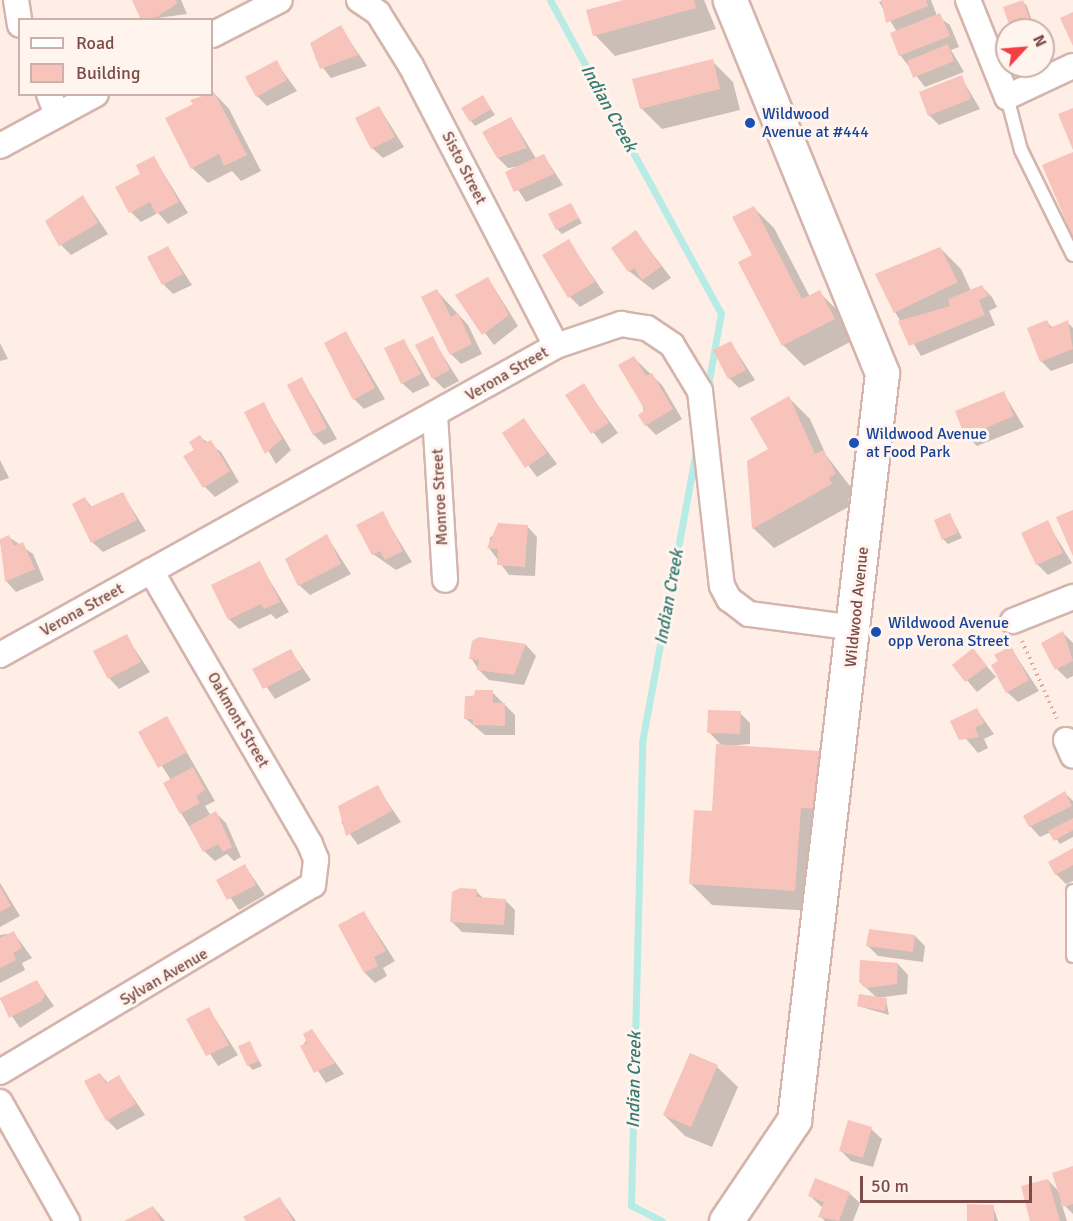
<!DOCTYPE html>
<html>
<head>
<meta charset="utf-8">
<style>
  body { margin:0 }
  #map { position:relative; width:1073px; height:1221px; overflow:hidden; background:#feeee5; font-family:Signika,sans-serif }
  div>[style] { position:absolute }
  .shadow>* { inset:0; background:#0003 }
  .stream>* { height:7px; margin:-3.5px; padding:0 3.5px; transform-origin:3.5px; border-radius:3.5px; background:#b7ebe5 }
  .building>* { inset:0; background:#f7c3ba }
  .path>* { height:4px; margin-top:-2px; transform-origin:0; background:repeating-linear-gradient(90deg,#dca59c 0 1.5px,transparent 0 6px) }
  .roads { filter:drop-shadow(2px 0 #d4b4ac) drop-shadow(-2px 0 #d4b4ac) drop-shadow(0 2px #d4b4ac) drop-shadow(0 -2px #d4b4ac) }
  .lane>* { height:12px; margin:-6px; padding:0 6px; transform-origin:6px; border-radius:6px; background:#fff }
  .street>* { height:24px; margin:-12px; padding:0 12px; transform-origin:12px; border-radius:12px; background:#fff }
  .secondary>* { height:33px; margin:-16.5px; padding:0 16.5px; transform-origin:16.5px; border-radius:16.5px; background:#fff }
  .dots>* { width:16px; height:16px; translate:-50% -50%; box-sizing:border-box; border:3px solid #fff4ee; border-radius:50% }
  span { translate:-50% -50%; white-space:nowrap; text-align:center; line-height:1.15; -webkit-text-stroke:6px #fff4ee; paint-order:stroke }
  .transit-label { font-size:16px; color:#164399 }
  .left { translate:0 -50%; text-align:left }
  .street-label { font-size:16px; color:#7b4c47 }
  .water-label { font-size:18px; color:#367a74; font-style:italic }
  .legend { position:absolute; left:18px; top:18px; width:195px; height:78px; box-sizing:border-box; background:#fff4ee; border:2px solid #cab1ab; margin:0; padding:8px 10px; list-style:none; font-size:18px; color:#7b4c47 }
  .legend li { display:flex; align-items:center; gap:12px; height:30px }
  .legend b { width:30px; border:2px solid #cab1ab }
  .north { position:absolute; left:995px; top:18px; width:60px; height:60px; box-sizing:border-box; background:#fff4ee; border:2px solid #cab1ab; border-radius:50%; rotate:64deg; font-size:16px; font-weight:700; line-height:24px; text-align:center; color:#7b4c47 }
  .north::after { content:''; display:block; margin:auto; width:21px; height:27px; background:#f53e43; clip-path:polygon(50% 0,100% 100%,50% 72%,0 100%) }
  .scale { position:absolute; left:860px; top:1176px; width:172px; height:27px; box-sizing:border-box; border:3px solid #7b4c47; border-top:0; padding-left:8px; font-size:18px; line-height:21px; white-space:nowrap; color:#7b4c47; -webkit-text-stroke:4px #fff4ee; paint-order:stroke }
</style>
</head>
<body>
<div id="map">
  <div class="shadow">
    <i style="clip-path:polygon(134px 0,181px 0,187px 14px,143px 20px)"></i>
    <i style="clip-path:polygon(630px 0,704px 0,716px 29px,615px 56px,595px 35px)"></i>
    <i style="clip-path:polygon(885px 0,931px 0,937px 16px,950px 25px,959px 47px,951px 50px,964px 72px,925px 87px,900px 55px,897px 32px,879px 2px)"></i>
    <i style="clip-path:polygon(1023px 2px,1027px 6px,1035px 30px,1013px 30px,1005px 8px)"></i>
    <i style="clip-path:polygon(340px 27px,367px 66px,331px 78px,315px 58px)"></i>
    <i style="clip-path:polygon(1043px 35px,1049px 47px,1043px 49px)"></i>
    <i style="clip-path:polygon(712px 61px,733px 82px,740px 110px,662px 129px,641px 108px)"></i>
    <i style="clip-path:polygon(276px 62px,297px 91px,267px 106px,257px 96px)"></i>
    <i style="clip-path:polygon(961px 77px,980px 109px,939px 125px,929px 115px)"></i>
    <i style="clip-path:polygon(214px 93px,229px 109px,261px 171px,241px 181px,232px 171px,208px 183px,192px 168px)"></i>
    <i style="clip-path:polygon(483px 97px,495px 115px,475px 126px,471px 121px)"></i>
    <i style="clip-path:polygon(379px 107px,404px 147px,383px 158px,372px 148px)"></i>
    <i style="clip-path:polygon(511px 118px,537px 160px,544px 156px,563px 185px,526px 202px,507px 173px,522px 166px,508px 168px,498px 158px)"></i>
    <i style="clip-path:polygon(154px 158px,188px 213px,168px 224px,158px 213px,141px 222px,131px 212px)"></i>
    <i style="clip-path:polygon(83px 197px,108px 234px,71px 255px,61px 245px)"></i>
    <i style="clip-path:polygon(570px 204px,582px 223px,562px 234px,557px 229px)"></i>
    <i style="clip-path:polygon(753px 207px,774px 228px,810px 297px,819px 292px,840px 313px,854px 340px,804px 366px,783px 345px,754px 255px)"></i>
    <i style="clip-path:polygon(636px 232px,671px 278px,653px 290px,629px 271px)"></i>
    <i style="clip-path:polygon(568px 241px,604px 293px,580px 307px,570px 297px)"></i>
    <i style="clip-path:polygon(168px 248px,192px 285px,173px 294px,163px 284px)"></i>
    <i style="clip-path:polygon(940px 248px,961px 269px,971px 291px,982px 287px,992px 297px,997px 307px,989px 311px,995px 325px,921px 356px,895px 312px)"></i>
    <i style="clip-path:polygon(488px 278px,518px 326px,494px 345px,457px 296px)"></i>
    <i style="clip-path:polygon(437px 291px,468px 325px,482px 354px,461px 364px,451px 354px)"></i>
    <i style="clip-path:polygon(1047px 322px,1053px 328px,1067px 322px,1073px 328px,1073px 363px,1051px 371px,1041px 361px)"></i>
    <i style="clip-path:polygon(346px 333px,385px 399px,364px 409px,354px 399px)"></i>
    <i style="clip-path:polygon(432px 338px,459px 381px,444px 389px,433px 378px)"></i>
    <i style="clip-path:polygon(404px 341px,430px 385px,413px 393px,402px 383px)"></i>
    <i style="clip-path:polygon(0 343px,8px 359px,0 361px)"></i>
    <i style="clip-path:polygon(731px 343px,755px 380px,739px 388px,729px 378px)"></i>
    <i style="clip-path:polygon(634px 358px,662px 385px,682px 419px,656px 435px,646px 425px)"></i>
    <i style="clip-path:polygon(302px 379px,337px 439px,324px 445px,314px 435px)"></i>
    <i style="clip-path:polygon(583px 385px,618px 433px,602px 444px,567px 396px)"></i>
    <i style="clip-path:polygon(1003px 392px,1024px 427px,977px 446px,967px 436px)"></i>
    <i style="clip-path:polygon(789px 398px,810px 419px,826px 455px,856px 494px,848px 499px,852px 505px,774px 548px,753px 528px,770px 450px)"></i>
    <i style="clip-path:polygon(263px 404px,291px 450px,276px 464px,246px 413px)"></i>
    <i style="clip-path:polygon(524px 420px,557px 464px,537px 477px,504px 433px)"></i>
    <i style="clip-path:polygon(200px 437px,221px 452px,239px 482px,215px 497px,205px 487px,196px 450px)"></i>
    <i style="clip-path:polygon(0 460px,9px 478px,0 481px)"></i>
    <i style="clip-path:polygon(122px 493px,146px 531px,103px 552px,92px 542px,85px 499px,93px 508px)"></i>
    <i style="clip-path:polygon(382px 513px,412px 562px,396px 570px,373px 554px)"></i>
    <i style="clip-path:polygon(950px 515px,962px 538px,948px 544px,943px 539px)"></i>
    <i style="clip-path:polygon(1047px 522px,1072px 563px,1048px 575px,1037px 564px)"></i>
    <i style="clip-path:polygon(527px 526px,537px 537px,535px 576px,509px 575px,489px 548px,490px 537px)"></i>
    <i style="clip-path:polygon(326px 535px,351px 574px,310px 595px,299px 585px)"></i>
    <i style="clip-path:polygon(9px 537px,33px 554px,44px 580px,16px 592px,6px 581px,0 541px)"></i>
    <i style="clip-path:polygon(259px 563px,289px 612px,276px 619px,271px 614px,239px 629px,229px 619px)"></i>
    <i style="clip-path:polygon(1063px 633px,1073px 643px,1073px 676px,1067px 679px,1057px 669px)"></i>
    <i style="clip-path:polygon(126px 636px,150px 672px,119px 689px,109px 678px)"></i>
    <i style="clip-path:polygon(479px 639px,526px 645px,536px 656px,524px 685px,489px 680px,479px 670px,471px 658px)"></i>
    <i style="clip-path:polygon(1011px 648px,1039px 691px,1018px 702px,1007px 692px,1000px 662px)"></i>
    <i style="clip-path:polygon(973px 650px,996px 677px,977px 692px,954px 665px)"></i>
    <i style="clip-path:polygon(291px 651px,311px 680px,275px 699px,254px 669px)"></i>
    <i style="clip-path:polygon(492px 692px,515px 715px,515px 735px,485px 735px,466px 719px,466px 697px)"></i>
    <i style="clip-path:polygon(977px 710px,994px 734px,984px 739px,988px 748px,978px 753px,952px 722px)"></i>
    <i style="clip-path:polygon(740px 713px,750px 723px,750px 744px,727px 746px,820px 752px,841px 773px,816px 911px,712px 905px,691px 884px,713px 812px,722px 746px,709px 732px)"></i>
    <i style="clip-path:polygon(167px 718px,215px 801px,205px 806px,211px 816px,216px 813px,226px 823px,241px 857px,234px 861px,227px 854px,215px 861px,204px 851px,181px 813px,171px 780px,140px 732px)"></i>
    <i style="clip-path:polygon(377px 787px,401px 822px,358px 845px,341px 822px)"></i>
    <i style="clip-path:polygon(1065px 793px,1073px 801px,1073px 837px,1060px 844px,1051px 832px,1040px 837px,1030px 826px)"></i>
    <i style="clip-path:polygon(1073px 850px,1073px 881px,1066px 884px,1056px 874px)"></i>
    <i style="clip-path:polygon(245px 866px,265px 895px,239px 910px,218px 880px)"></i>
    <i style="clip-path:polygon(0 883px,20px 916px,0 927px)"></i>
    <i style="clip-path:polygon(476px 891px,484px 899px,505px 900px,515px 910px,514px 935px,462px 932px,451px 921px)"></i>
    <i style="clip-path:polygon(364px 913px,395px 961px,383px 968px,387px 976px,375px 983px,365px 973px)"></i>
    <i style="clip-path:polygon(14px 933px,32px 958px,22px 963px,25px 970px,0 983px,0 935px)"></i>
    <i style="clip-path:polygon(915px 936px,925px 946px,923px 962px,878px 956px,868px 946px)"></i>
    <i style="clip-path:polygon(898px 964px,908px 975px,907px 994px,877px 998px,860px 982px)"></i>
    <i style="clip-path:polygon(37px 982px,54px 1006px,20px 1028px,0 999px)"></i>
    <i style="clip-path:polygon(886px 1000px,889px 1015px,858px 1006px)"></i>
    <i style="clip-path:polygon(209px 1009px,238px 1055px,218px 1066px,188px 1020px)"></i>
    <i style="clip-path:polygon(312px 1031px,344px 1074px,326px 1083px,302px 1047px)"></i>
    <i style="clip-path:polygon(249px 1042px,262px 1066px,253px 1070px,248px 1065px)"></i>
    <i style="clip-path:polygon(717px 1067px,738px 1087px,712px 1147px,685px 1136px,664px 1115px)"></i>
    <i style="clip-path:polygon(100px 1074px,108px 1083px,119px 1077px,145px 1115px,117px 1130px,107px 1120px)"></i>
    <i style="clip-path:polygon(871px 1129px,882px 1139px,873px 1167px,851px 1161px,840px 1150px)"></i>
    <i style="clip-path:polygon(1073px 1168px,1073px 1214px,1061px 1202px,1067px 1221px,1032px 1221px,1048px 1180px,1060px 1193px)"></i>
    <i style="clip-path:polygon(849px 1193px,860px 1203px,853px 1221px,825px 1221px,820px 1216px,823px 1208px,810px 1196px)"></i>
    <i style="clip-path:polygon(280px 1199px,296px 1221px,247px 1221px)"></i>
    <i style="clip-path:polygon(993px 1206px,998px 1221px,968px 1221px)"></i>
    <i style="clip-path:polygon(153px 1207px,165px 1221px,128px 1221px)"></i>
  </div>
  <div class="stream">
    <i style="left:550px;top:0;width:357px;rotate:61.4deg"></i>
    <i style="left:721px;top:313px;width:79px;rotate:100.2deg"></i>
    <i style="left:662px;top:1221px;width:35px;rotate:-153deg"></i>
    <i style="left:631px;top:1205px;width:463px;rotate:-88.6deg"></i>
    <i style="left:642px;top:742px;width:301px;rotate:-79.5deg"></i>
  </div>
  <div class="building">
    <i style="clip-path:polygon(132px 0,176px 0,178px 3px,157px 17px,141px 20px)"></i>
    <i style="clip-path:polygon(624px 0,694px 0,696px 8px,593px 36px,586px 10px)"></i>
    <i style="clip-path:polygon(881px 0,926px 0,928px 6px,886px 23px)"></i>
    <i style="clip-path:polygon(1023px 0,1032px 26px,1011px 30px,1003px 7px)"></i>
    <i style="clip-path:polygon(1073px 12px,1073px 46px,1060px 18px)"></i>
    <i style="clip-path:polygon(940px 13px,950px 36px,899px 56px,890px 33px)"></i>
    <i style="clip-path:polygon(341px 25px,358px 55px,320px 69px,310px 43px)"></i>
    <i style="clip-path:polygon(948px 44px,954px 61px,913px 78px,907px 61px)"></i>
    <i style="clip-path:polygon(713px 59px,720px 89px,640px 109px,632px 79px)"></i>
    <i style="clip-path:polygon(277px 60px,287px 80px,256px 97px,245px 77px)"></i>
    <i style="clip-path:polygon(962px 75px,971px 99px,928px 116px,919px 92px)"></i>
    <i style="clip-path:polygon(214px 92px,247px 155px,224px 166px,219px 154px,191px 169px,165px 118px,193px 104px,190px 100px)"></i>
    <i style="clip-path:polygon(483px 95px,491px 109px,470px 122px,461px 108px)"></i>
    <i style="clip-path:polygon(379px 106px,395px 137px,371px 149px,355px 118px)"></i>
    <i style="clip-path:polygon(1073px 108px,1073px 150px,1058px 114px)"></i>
    <i style="clip-path:polygon(511px 117px,527px 148px,497px 158px,482px 132px)"></i>
    <i style="clip-path:polygon(1073px 152px,1073px 238px,1042px 165px)"></i>
    <i style="clip-path:polygon(544px 154px,554px 174px,514px 192px,505px 172px)"></i>
    <i style="clip-path:polygon(154px 156px,179px 202px,156px 214px,150px 202px,129px 213px,115px 187px,140px 174px,136px 165px)"></i>
    <i style="clip-path:polygon(83px 195px,98px 223px,59px 246px,45px 221px)"></i>
    <i style="clip-path:polygon(571px 203px,579px 218px,556px 230px,548px 214px)"></i>
    <i style="clip-path:polygon(754px 206px,802px 299px,820px 290px,835px 319px,782px 346px,738px 262px,752px 255px,732px 217px)"></i>
    <i style="clip-path:polygon(636px 230px,661px 267px,642px 280px,634px 268px,628px 272px,611px 248px)"></i>
    <i style="clip-path:polygon(569px 239px,595px 282px,568px 298px,542px 255px)"></i>
    <i style="clip-path:polygon(168px 246px,183px 274px,162px 285px,147px 257px)"></i>
    <i style="clip-path:polygon(940px 247px,958px 282px,894px 313px,875px 274px)"></i>
    <i style="clip-path:polygon(488px 277px,509px 315px,482px 335px,455px 295px)"></i>
    <i style="clip-path:polygon(982px 285px,988px 296px,979px 300px,985px 315px,909px 346px,898px 321px,950px 306px,948px 299px)"></i>
    <i style="clip-path:polygon(437px 289px,451px 317px,458px 313px,472px 344px,450px 355px,421px 297px)"></i>
    <i style="clip-path:polygon(1047px 320px,1050px 328px,1068px 320px,1073px 349px,1040px 362px,1027px 328px)"></i>
    <i style="clip-path:polygon(346px 331px,375px 388px,353px 400px,324px 343px)"></i>
    <i style="clip-path:polygon(433px 336px,450px 370px,432px 379px,415px 345px)"></i>
    <i style="clip-path:polygon(404px 339px,421px 374px,401px 384px,384px 348px)"></i>
    <i style="clip-path:polygon(731px 341px,746px 370px,728px 379px,713px 350px)"></i>
    <i style="clip-path:polygon(634px 356px,646px 376px,652px 373px,673px 409px,645px 426px,638px 415px,645px 410px,618px 365px)"></i>
    <i style="clip-path:polygon(302px 377px,327px 428px,313px 435px,287px 385px)"></i>
    <i style="clip-path:polygon(584px 383px,609px 423px,591px 434px,565px 395px)"></i>
    <i style="clip-path:polygon(1004px 391px,1014px 416px,965px 437px,955px 411px)"></i>
    <i style="clip-path:polygon(789px 396px,815px 454px,823px 450px,836px 473px,829px 478px,832px 484px,752px 529px,747px 461px,768px 449px,750px 418px)"></i>
    <i style="clip-path:polygon(264px 402px,282px 439px,265px 454px,244px 412px)"></i>
    <i style="clip-path:polygon(524px 418px,547px 453px,525px 468px,502px 433px)"></i>
    <i style="clip-path:polygon(200px 435px,205px 443px,211px 440px,230px 471px,203px 488px,183px 456px,194px 450px,189px 442px)"></i>
    <i style="clip-path:polygon(123px 492px,137px 520px,91px 543px,72px 504px,85px 497px,90px 507px)"></i>
    <i style="clip-path:polygon(1073px 510px,1073px 556px,1056px 517px)"></i>
    <i style="clip-path:polygon(383px 511px,403px 551px,385px 560px,380px 551px,372px 555px,356px 525px)"></i>
    <i style="clip-path:polygon(950px 513px,958px 533px,942px 540px,934px 520px)"></i>
    <i style="clip-path:polygon(1048px 520px,1063px 553px,1036px 565px,1021px 533px)"></i>
    <i style="clip-path:polygon(498px 523px,528px 525px,525px 567px,497px 565px,498px 549px,487px 548px)"></i>
    <i style="clip-path:polygon(327px 534px,341px 564px,298px 586px,285px 559px)"></i>
    <i style="clip-path:polygon(9px 535px,14px 546px,23px 542px,35px 569px,5px 582px,0 539px)"></i>
    <i style="clip-path:polygon(260px 561px,280px 602px,264px 609px,261px 604px,228px 620px,211px 585px)"></i>
    <i style="clip-path:polygon(1063px 631px,1073px 661px,1055px 670px,1041px 643px)"></i>
    <i style="clip-path:polygon(127px 634px,141px 662px,108px 679px,93px 651px)"></i>
    <i style="clip-path:polygon(479px 637px,526px 644px,514px 675px,477px 670px,479px 660px,469px 659px,472px 641px)"></i>
    <i style="clip-path:polygon(1011px 646px,1029px 680px,1006px 693px,991px 665px,998px 661px,994px 655px)"></i>
    <i style="clip-path:polygon(973px 648px,987px 666px,965px 682px,952px 665px)"></i>
    <i style="clip-path:polygon(291px 649px,302px 669px,263px 689px,252px 669px)"></i>
    <i style="clip-path:polygon(475px 690px,493px 690px,493px 703px,505px 703px,505px 726px,473px 725px,473px 719px,464px 719px,465px 696px,474px 696px)"></i>
    <i style="clip-path:polygon(977px 708px,984px 723px,975px 728px,979px 737px,959px 740px,950px 721px)"></i>
    <i style="clip-path:polygon(708px 710px,741px 711px,740px 734px,707px 733px)"></i>
    <i style="clip-path:polygon(167px 716px,187px 752px,158px 768px,138px 732px)"></i>
    <i style="clip-path:polygon(716px 744px,820px 751px,817px 809px,801px 808px,795px 891px,689px 884px,694px 810px,712px 811px)"></i>
    <i style="clip-path:polygon(193px 767px,205px 790px,196px 796px,200px 803px,180px 814px,163px 783px)"></i>
    <i style="clip-path:polygon(378px 785px,392px 811px,346px 836px,338px 806px)"></i>
    <i style="clip-path:polygon(1065px 791px,1072px 806px,1029px 827px,1023px 816px)"></i>
    <i style="clip-path:polygon(216px 811px,232px 847px,223px 852px,218px 844px,203px 852px,189px 826px)"></i>
    <i style="clip-path:polygon(1073px 818px,1073px 830px,1054px 841px,1048px 831px)"></i>
    <i style="clip-path:polygon(1073px 848px,1073px 865px,1055px 875px,1048px 862px)"></i>
    <i style="clip-path:polygon(245px 864px,256px 885px,227px 900px,216px 880px)"></i>
    <i style="clip-path:polygon(0 886px,11px 906px,0 912px)"></i>
    <i style="clip-path:polygon(460px 888px,477px 889px,476px 897px,506px 899px,504px 925px,450px 922px,452px 892px)"></i>
    <i style="clip-path:polygon(364px 911px,386px 951px,374px 957px,378px 966px,364px 973px,338px 925px)"></i>
    <i style="clip-path:polygon(869px 929px,915px 935px,913px 952px,866px 946px)"></i>
    <i style="clip-path:polygon(14px 931px,22px 948px,13px 953px,16px 960px,0 968px,0 938px)"></i>
    <i style="clip-path:polygon(860px 960px,898px 963px,897px 984px,865px 988px,859px 982px)"></i>
    <i style="clip-path:polygon(37px 980px,45px 995px,42px 1001px,9px 1018px,0 998px)"></i>
    <i style="clip-path:polygon(859px 994px,887px 998px,885px 1011px,857px 1006px)"></i>
    <i style="clip-path:polygon(209px 1007px,229px 1045px,206px 1056px,186px 1019px)"></i>
    <i style="clip-path:polygon(312px 1029px,335px 1063px,314px 1073px,300px 1046px,307px 1043px,303px 1034px)"></i>
    <i style="clip-path:polygon(250px 1041px,259px 1061px,247px 1066px,238px 1046px)"></i>
    <i style="clip-path:polygon(690px 1053px,718px 1065px,691px 1127px,663px 1115px)"></i>
    <i style="clip-path:polygon(100px 1073px,106px 1083px,119px 1075px,136px 1104px,106px 1121px,84px 1081px)"></i>
    <i style="clip-path:polygon(848px 1120px,872px 1127px,863px 1158px,839px 1151px)"></i>
    <i style="clip-path:polygon(1073px 1166px,1073px 1204px,1063px 1207px,1052px 1173px)"></i>
    <i style="clip-path:polygon(815px 1178px,850px 1192px,839px 1221px,818px 1217px,824px 1202px,808px 1196px)"></i>
    <i style="clip-path:polygon(1048px 1179px,1060px 1221px,1030px 1221px,1021px 1186px)"></i>
    <i style="clip-path:polygon(280px 1197px,293px 1221px,246px 1221px,243px 1217px)"></i>
    <i style="clip-path:polygon(967px 1204px,994px 1205px,994px 1221px,967px 1221px)"></i>
    <i style="clip-path:polygon(153px 1206px,161px 1221px,124px 1221px)"></i>
  </div>
  <div class="path">
    <i style="left:1022px;top:641px;width:85px;rotate:65.8deg"></i>
  </div>
  <div class="roads">
    <div class="lane">
      <i style="left:1007px;top:97px;width:55px;rotate:75.2deg"></i>
      <i style="left:1021px;top:150px;width:117px;rotate:63.7deg"></i>
      <i style="left:1073px;top:891px;width:65px;rotate:90deg"></i>
    </div>
    <div class="street">
      <i style="left:16px;top:0;width:25px;rotate:81deg"></i>
      <i style="left:359px;top:0;width:23px;rotate:34deg"></i>
      <i style="left:378px;top:13px;width:62px;rotate:58.1deg"></i>
      <i style="left:411px;top:66px;width:315px;rotate:62.6deg"></i>
      <i style="left:968px;top:0;width:105px;rotate:68.1deg"></i>
      <i style="left:1007px;top:97px;width:73px;rotate:-25.2deg"></i>
      <i style="left:212px;top:35px;width:76px;rotate:-27.2deg"></i>
      <i style="left:49px;top:94px;width:22px;rotate:69deg"></i>
      <i style="left:0;top:146px;width:109px;rotate:-28.4deg"></i>
      <i style="left:435px;top:415px;width:165px;rotate:86.5deg"></i>
      <i style="left:1013px;top:621px;width:65px;rotate:-21.8deg"></i>
      <i style="left:0;top:655px;width:636px;rotate:-29.06deg"></i>
      <i style="left:556px;top:346px;width:69px;rotate:-18.7deg"></i>
      <i style="left:621px;top:324px;width:26px;rotate:9deg"></i>
      <i style="left:647px;top:328px;width:30px;rotate:34deg"></i>
      <i style="left:672px;top:345px;width:54px;rotate:58.7deg"></i>
      <i style="left:700px;top:391px;width:196px;rotate:83.6deg"></i>
      <i style="left:722px;top:586px;width:15px;rotate:62deg"></i>
      <i style="left:729px;top:599px;width:25px;rotate:37deg"></i>
      <i style="left:749px;top:614px;width:108px;rotate:7.5deg"></i>
      <i style="left:1066px;top:740px;width:17px;rotate:66deg"></i>
      <i style="left:0;top:1072px;width:365px;rotate:-30.9deg"></i>
      <i style="left:313px;top:885px;width:26px;rotate:-83deg"></i>
      <i style="left:316px;top:859px;width:16px;rotate:-112deg"></i>
      <i style="left:310px;top:844px;width:316px;rotate:-120.2deg"></i>
      <i style="left:0;top:1102px;width:137px;rotate:60.6deg"></i>
    </div>
    <div class="secondary">
      <i style="left:726px;top:1221px;width:122px;rotate:-56deg"></i>
      <i style="left:794px;top:1120px;width:752px;rotate:-83.28deg"></i>
      <i style="left:882px;top:373px;width:403px;rotate:-112.2deg"></i>
    </div>
  </div>
  <div class="dots">
    <i style="left:750px;top:123px;background:#1a4fb4"></i>
    <i style="left:854px;top:443px;background:#1a4fb4"></i>
    <i style="left:876px;top:632px;background:#1a4fb4"></i>
  </div>
  <div class="transit-label">
    <span class="left" style="left:762px;top:123px">Wildwood<br>Avenue at #444</span>
    <span class="left" style="left:866px;top:443px">Wildwood Avenue<br>at Food Park</span>
    <span class="left" style="left:888px;top:632px">Wildwood Avenue<br>opp Verona Street</span>
  </div>
  <div class="street-label">
    <span style="left:464px;top:168px;rotate:63deg">Sisto Street</span>
    <span style="left:507px;top:374px;rotate:-30deg">Verona Street</span>
    <span style="left:440px;top:497px;rotate:-93deg">Monroe Street</span>
    <span style="left:857px;top:607px;rotate:-84deg">Wildwood Avenue</span>
    <span style="left:82px;top:610px;rotate:-29deg">Verona Street</span>
    <span style="left:238px;top:720px;rotate:60deg">Oakmont Street</span>
    <span style="left:164px;top:977px;rotate:-30deg">Sylvan Avenue</span>
  </div>
  <div class="water-label">
    <span style="left:609px;top:108px;rotate:61deg">Indian Creek</span>
    <span style="left:669px;top:597px;rotate:-80deg">Indian Creek</span>
    <span style="left:634px;top:1080px;rotate:-89deg">Indian Creek</span>
  </div>
  <ul class="legend">
  <li><b style="height:8px;background:#fff"></b>Road</li>
  <li><b style="height:16px;background:#f7c3ba"></b>Building</li>
  </ul>
  <div class="north">N</div>
  <div class="scale">50 m</div>
</div>
</body>
</html>
